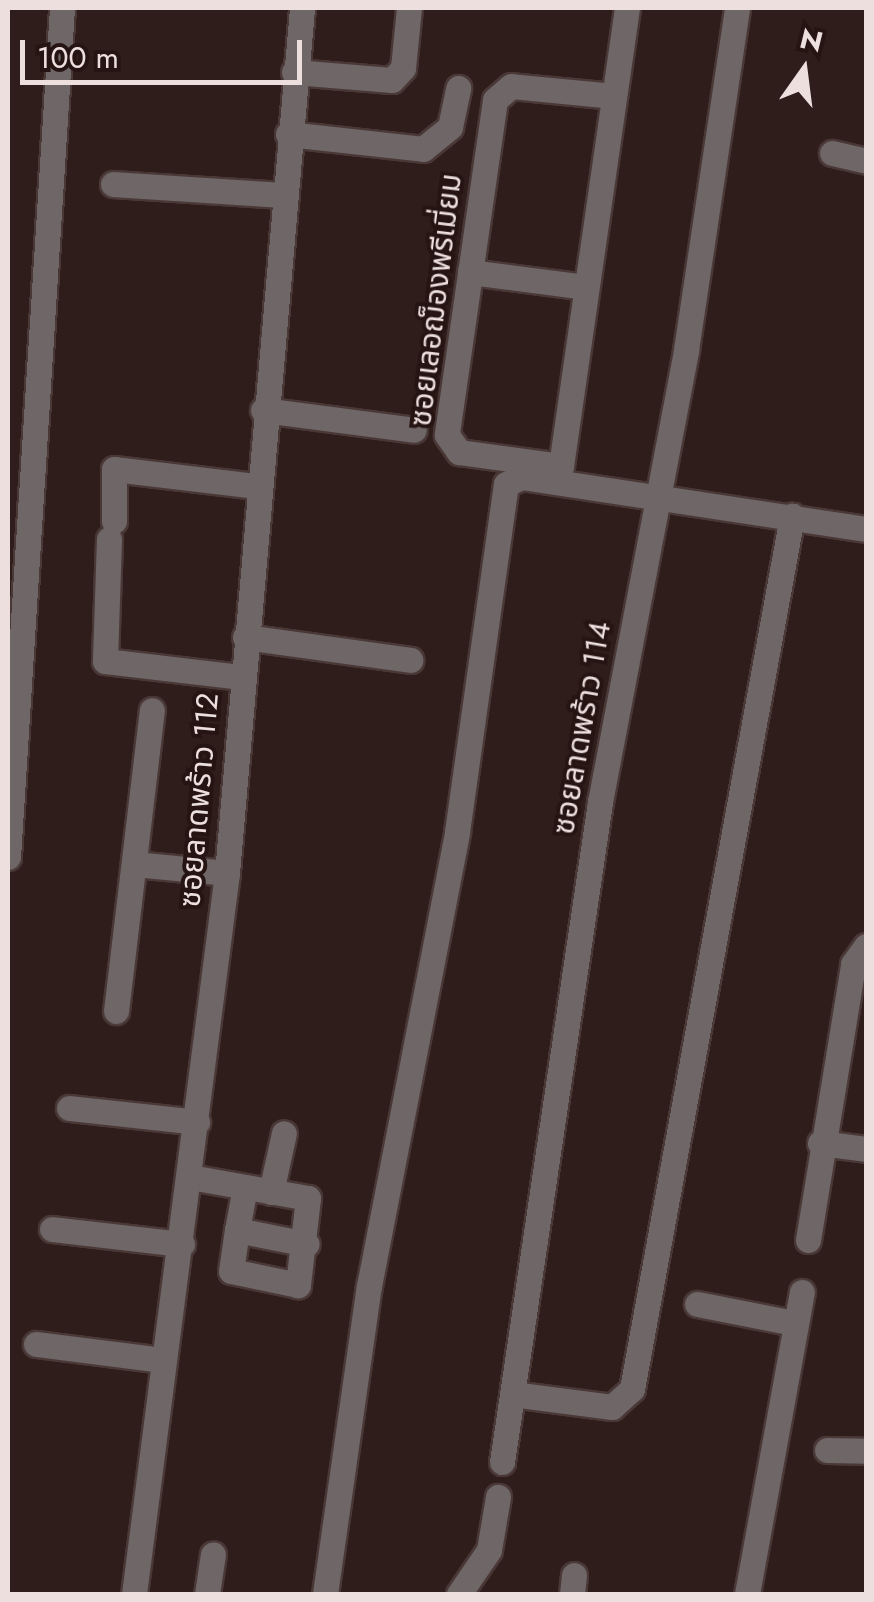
<!DOCTYPE html>
<html>
<head>
<meta charset="utf-8">
<style>
  body { margin:0 }
  #map { position:relative; width:874px; height:1602px; overflow:hidden; background:#2f1d1b; font-family:Jost,"Noto Sans Thai",sans-serif }
  div>[style] { position:absolute }
  .roads { filter:drop-shadow(2px 0 #493836) drop-shadow(-2px 0 #493836) drop-shadow(0 2px #493836) drop-shadow(0 -2px #493836) }
  .minor>* { height:25px; margin:-12.5px; padding:0 12.5px; transform-origin:12.5px; border-radius:12.5px; background:#6f6668 }
  span { translate:-50% -50%; white-space:nowrap; text-align:center; line-height:1.15; -webkit-text-stroke:8px #251411; paint-order:stroke }
  .street-label { font-size:30px; color:#ecdfdd }
  .frame { position:absolute; inset:0; border:10px solid #ecdfdd; pointer-events:none }
  .north { position:absolute; left:754px; top:20px; width:100px; height:100px; -webkit-text-stroke:8px #251411; paint-order:stroke; rotate:14deg; font-size:28px; font-weight:700; line-height:40px; text-align:center; color:#ecdfdd }
  .north::after { content:''; display:block; margin:auto; width:35px; height:45px; background:#ecdfdd; clip-path:polygon(50% 0,100% 100%,50% 72%,0 100%) }
  .scale { position:absolute; left:20px; top:40px; width:282px; height:45px; box-sizing:border-box; border:5px solid #ecdfdd; border-top:0; padding-left:12px; font-size:30px; line-height:35px; white-space:nowrap; color:#ecdfdd; -webkit-text-stroke:8px #251411; paint-order:stroke }
</style>
</head>
<body>
<div id="map">
  <div class="roads">
    <div class="minor">
      <i style="left:294px;top:72px;width:98px;rotate:4.7deg"></i>
      <i style="left:392px;top:80px;width:16px;rotate:-47deg"></i>
      <i style="left:403px;top:68px;width:60px;rotate:-84.3deg"></i>
      <i style="left:614px;top:96px;width:103px;rotate:-174.5deg"></i>
      <i style="left:511px;top:86px;width:21px;rotate:139deg"></i>
      <i style="left:495px;top:100px;width:338px;rotate:98.2deg"></i>
      <i style="left:447px;top:435px;width:21px;rotate:55deg"></i>
      <i style="left:459px;top:452px;width:103px;rotate:7.8deg"></i>
      <i style="left:561px;top:466px;width:463px;rotate:-81.8deg"></i>
      <i style="left:288px;top:134px;width:136px;rotate:6.3deg"></i>
      <i style="left:423px;top:149px;width:35px;rotate:-39deg"></i>
      <i style="left:450px;top:127px;width:40px;rotate:-78deg"></i>
      <i style="left:832px;top:153px;width:35px;rotate:13deg"></i>
      <i style="left:113px;top:184px;width:169px;rotate:3.7deg"></i>
      <i style="left:470px;top:272px;width:117px;rotate:7.4deg"></i>
      <i style="left:263px;top:410px;width:152px;rotate:7.5deg"></i>
      <i style="left:114px;top:521px;width:52px;rotate:-90deg"></i>
      <i style="left:114px;top:469px;width:144px;rotate:6.8deg"></i>
      <i style="left:109px;top:539px;width:122px;rotate:91.9deg"></i>
      <i style="left:105px;top:661px;width:138px;rotate:6.7deg"></i>
      <i style="left:245px;top:637px;width:167px;rotate:7.9deg"></i>
      <i style="left:8px;top:857px;width:851px;rotate:-86.36deg"></i>
      <i style="left:134px;top:864px;width:93px;rotate:5.5deg"></i>
      <i style="left:116px;top:1011px;width:303px;rotate:-83.2deg"></i>
      <i style="left:69px;top:1108px;width:129px;rotate:6.2deg"></i>
      <i style="left:820px;top:1143px;width:46px;rotate:7.4deg"></i>
      <i style="left:190px;top:1177px;width:120px;rotate:10.1deg"></i>
      <i style="left:308px;top:1198px;width:88px;rotate:96.6deg"></i>
      <i style="left:298px;top:1285px;width:68px;rotate:-168.2deg"></i>
      <i style="left:231px;top:1271px;width:41px;rotate:-81.7deg"></i>
      <i style="left:245px;top:1187px;width:44px;rotate:100.5deg"></i>
      <i style="left:237px;top:1230px;width:71px;rotate:11.3deg"></i>
      <i style="left:271px;top:1192px;width:60px;rotate:-77.6deg"></i>
      <i style="left:52px;top:1229px;width:131px;rotate:6.6deg"></i>
      <i style="left:808px;top:1240px;width:280px;rotate:-80.7deg"></i>
      <i style="left:853px;top:964px;width:22px;rotate:-54deg"></i>
      <i style="left:697px;top:1304px;width:99px;rotate:11.1deg"></i>
      <i style="left:36px;top:1344px;width:127px;rotate:7.2deg"></i>
      <i style="left:512px;top:1394px;width:101px;rotate:7.4deg"></i>
      <i style="left:612px;top:1407px;width:27px;rotate:-42deg"></i>
      <i style="left:632px;top:1389px;width:888px;rotate:-79.61deg"></i>
      <i style="left:827px;top:1450px;width:39px;rotate:1deg"></i>
      <i style="left:502px;top:1462px;width:667px;rotate:-81.55deg"></i>
      <i style="left:600px;top:802px;width:460px;rotate:-79.2deg"></i>
      <i style="left:686px;top:350px;width:346px;rotate:-81.5deg"></i>
      <i style="left:134px;top:1594px;width:727px;rotate:-82.65deg"></i>
      <i style="left:227px;top:873px;width:868px;rotate:-85.04deg"></i>
      <i style="left:207px;top:1594px;width:40px;rotate:-81.5deg"></i>
      <i style="left:325px;top:1594px;width:311px;rotate:-81.9deg"></i>
      <i style="left:369px;top:1286px;width:462px;rotate:-79deg"></i>
      <i style="left:457px;top:832px;width:351px;rotate:-82deg"></i>
      <i style="left:506px;top:484px;width:17px;rotate:-24deg"></i>
      <i style="left:522px;top:477px;width:348px;rotate:8.6deg"></i>
      <i style="left:459px;top:1594px;width:53px;rotate:-55.7deg"></i>
      <i style="left:489px;top:1550px;width:54px;rotate:-80.4deg"></i>
      <i style="left:572px;top:1594px;width:19px;rotate:-84deg"></i>
      <i style="left:747px;top:1594px;width:307px;rotate:-79.7deg"></i>
    </div>
  </div>
  <div class="street-label">
    <span style="left:436px;top:300px;rotate:-83deg">ซอยเลอฌ็องพรีเมี่ยม</span>
    <span style="left:582px;top:728px;rotate:-80deg">ซอยลาดพร้าว 114</span>
    <span style="left:199px;top:800px;rotate:-85deg">ซอยลาดพร้าว 112</span>
  </div>
  <div class="frame"></div>
  <div class="north">N</div>
  <div class="scale">100 m</div>
</div>
</body>
</html>
